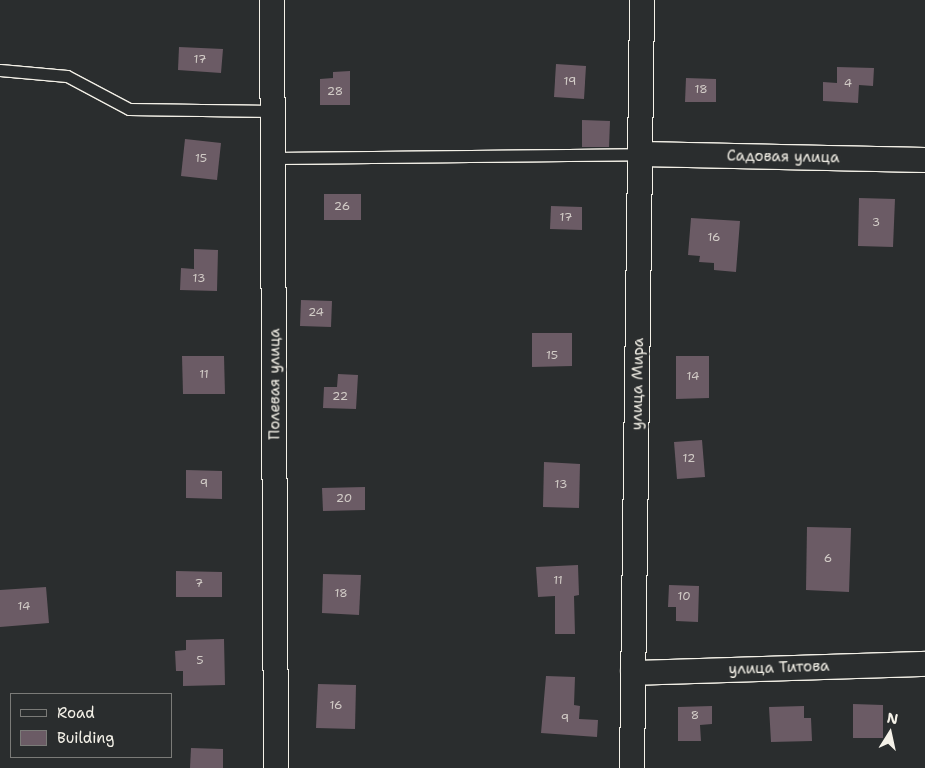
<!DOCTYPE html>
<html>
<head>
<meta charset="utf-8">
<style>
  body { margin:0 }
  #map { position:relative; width:925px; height:768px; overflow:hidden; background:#2a2d2e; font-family:"Shantell Sans",sans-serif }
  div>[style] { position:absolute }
  .building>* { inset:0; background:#6b5b65 }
  .roads { filter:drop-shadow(1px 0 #f4f1e8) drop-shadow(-1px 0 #f4f1e8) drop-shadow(0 1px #f4f1e8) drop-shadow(0 -1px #f4f1e8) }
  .service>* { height:11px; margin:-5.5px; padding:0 5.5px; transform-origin:5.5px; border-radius:5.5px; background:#2a2d2e }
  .minor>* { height:24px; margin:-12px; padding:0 12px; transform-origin:12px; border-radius:12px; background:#2a2d2e }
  span { translate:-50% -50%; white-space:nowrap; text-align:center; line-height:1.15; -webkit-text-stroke:5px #2a2d2e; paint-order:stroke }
  .number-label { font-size:12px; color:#d2ccc7 }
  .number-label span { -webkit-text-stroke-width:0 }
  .street-label { font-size:15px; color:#f4f1e8 }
  .legend { position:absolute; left:10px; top:693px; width:162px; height:65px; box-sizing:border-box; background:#2a2d2e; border:1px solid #7b7b78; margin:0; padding:6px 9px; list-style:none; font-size:15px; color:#f4f1e8 }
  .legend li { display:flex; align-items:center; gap:10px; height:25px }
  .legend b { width:25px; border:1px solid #7b7b78 }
  .north { position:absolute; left:865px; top:708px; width:50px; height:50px; -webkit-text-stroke:4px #2a2d2e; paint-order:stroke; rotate:10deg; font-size:14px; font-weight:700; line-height:20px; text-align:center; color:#f4f1e8 }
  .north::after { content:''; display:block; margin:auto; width:18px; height:22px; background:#f4f1e8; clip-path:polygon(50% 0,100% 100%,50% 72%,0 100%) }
</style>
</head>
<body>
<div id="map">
  <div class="building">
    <i style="clip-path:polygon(179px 47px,223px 49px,221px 73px,178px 70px)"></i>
    <i style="clip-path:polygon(556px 64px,586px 66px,584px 99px,554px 97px)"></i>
    <i style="clip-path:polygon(837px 67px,874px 68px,873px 86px,859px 85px,858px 103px,823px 101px,823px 82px,837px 83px)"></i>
    <i style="clip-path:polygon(350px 71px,350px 105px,320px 105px,320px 79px,333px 78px,333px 72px)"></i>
    <i style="clip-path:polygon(686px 78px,716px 79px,716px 102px,685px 102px)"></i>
    <i style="clip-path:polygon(582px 120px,610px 121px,609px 147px,582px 147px)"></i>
    <i style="clip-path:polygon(185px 139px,221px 143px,217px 180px,181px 176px)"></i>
    <i style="clip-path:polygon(324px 194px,361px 194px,361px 220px,324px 220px)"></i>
    <i style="clip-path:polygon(859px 198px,895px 199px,893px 247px,858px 246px)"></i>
    <i style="clip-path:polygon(551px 206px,582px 207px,582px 230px,550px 229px)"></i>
    <i style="clip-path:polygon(691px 218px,740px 221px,736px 272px,714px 270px,714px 263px,699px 262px,700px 256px,688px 255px)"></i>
    <i style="clip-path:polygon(194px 249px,218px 250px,217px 291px,180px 290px,181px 268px,194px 269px)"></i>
    <i style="clip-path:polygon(301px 300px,332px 301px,331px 327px,300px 326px)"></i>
    <i style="clip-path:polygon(532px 333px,572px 333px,572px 366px,532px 367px)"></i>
    <i style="clip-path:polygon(182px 356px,224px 356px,225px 394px,183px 394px)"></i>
    <i style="clip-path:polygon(676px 356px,709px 356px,709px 398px,676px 399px)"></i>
    <i style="clip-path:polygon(338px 374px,358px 375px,356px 409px,323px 408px,324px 387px,337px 387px)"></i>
    <i style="clip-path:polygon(702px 440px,705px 477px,677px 479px,674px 442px)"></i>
    <i style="clip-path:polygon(544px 462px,580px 464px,579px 508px,543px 507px)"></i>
    <i style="clip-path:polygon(186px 470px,222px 471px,222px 499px,186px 498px)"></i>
    <i style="clip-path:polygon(365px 487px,365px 510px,323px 511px,322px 488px)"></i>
    <i style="clip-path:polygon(807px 527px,851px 528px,849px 592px,806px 590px)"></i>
    <i style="clip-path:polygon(578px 565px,579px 595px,574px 596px,575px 634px,555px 634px,555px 596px,538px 597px,536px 567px)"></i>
    <i style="clip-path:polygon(176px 571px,222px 572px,222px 597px,176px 597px)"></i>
    <i style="clip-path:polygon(323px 574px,361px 575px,359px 615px,322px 613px)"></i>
    <i style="clip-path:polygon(669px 585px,699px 586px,698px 622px,676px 621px,676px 607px,668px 607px)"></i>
    <i style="clip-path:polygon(46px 587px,49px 623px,0 627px,0 590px)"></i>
    <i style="clip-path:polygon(224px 639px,225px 685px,183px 686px,183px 671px,176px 671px,175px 651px,186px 650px,186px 640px)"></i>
    <i style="clip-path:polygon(546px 676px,575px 677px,574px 705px,580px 706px,579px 719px,598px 720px,597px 737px,541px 733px)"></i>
    <i style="clip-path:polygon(318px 684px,356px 685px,355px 729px,316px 728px)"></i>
    <i style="clip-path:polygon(853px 704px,883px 705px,883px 738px,853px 738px)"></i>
    <i style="clip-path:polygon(712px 706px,712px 724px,700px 725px,701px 741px,678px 741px,678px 707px)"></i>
    <i style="clip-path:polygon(804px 706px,804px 718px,811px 718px,812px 741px,771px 742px,769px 707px)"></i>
    <i style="clip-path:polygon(191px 748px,223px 749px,223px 768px,190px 768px)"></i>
  </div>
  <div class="roads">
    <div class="service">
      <i style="left:0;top:70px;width:67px;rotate:5.1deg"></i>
      <i style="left:67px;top:76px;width:70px;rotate:28deg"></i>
      <i style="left:129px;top:109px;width:145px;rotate:0.8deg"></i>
      <i style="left:275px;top:158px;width:366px;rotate:-0.6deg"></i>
    </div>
    <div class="minor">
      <i style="left:272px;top:0;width:768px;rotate:89.7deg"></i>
      <i style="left:641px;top:154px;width:284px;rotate:1.2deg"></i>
      <i style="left:633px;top:673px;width:292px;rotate:-1.8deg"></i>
      <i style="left:632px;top:768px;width:768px;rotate:-89.25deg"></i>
    </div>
  </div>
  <div class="number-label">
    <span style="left:200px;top:60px">17</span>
    <span style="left:570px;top:82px">19</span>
    <span style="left:848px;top:84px">4</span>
    <span style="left:701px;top:90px">18</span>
    <span style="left:335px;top:92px">28</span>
    <span style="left:201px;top:159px">15</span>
    <span style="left:342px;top:207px">26</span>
    <span style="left:566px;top:218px">17</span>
    <span style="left:876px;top:223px">3</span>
    <span style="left:714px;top:238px">16</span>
    <span style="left:199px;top:279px">13</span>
    <span style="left:316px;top:313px">24</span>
    <span style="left:552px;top:356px">15</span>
    <span style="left:204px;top:375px">11</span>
    <span style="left:693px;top:377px">14</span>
    <span style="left:340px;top:397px">22</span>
    <span style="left:689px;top:459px">12</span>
    <span style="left:204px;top:484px">9</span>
    <span style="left:561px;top:485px">13</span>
    <span style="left:344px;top:499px">20</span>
    <span style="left:828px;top:559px">6</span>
    <span style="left:558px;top:581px">11</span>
    <span style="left:199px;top:584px">7</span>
    <span style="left:341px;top:594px">18</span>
    <span style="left:684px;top:597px">10</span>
    <span style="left:24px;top:607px">14</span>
    <span style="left:200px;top:661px">5</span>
    <span style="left:336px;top:706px">16</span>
    <span style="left:695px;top:716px">8</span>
    <span style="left:565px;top:719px">9</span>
  </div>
  <div class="street-label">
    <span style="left:783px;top:157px;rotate:1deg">Садовая улица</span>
    <span style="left:275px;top:384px;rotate:-90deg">Полевая улица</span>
    <span style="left:638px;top:384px;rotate:-89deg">улица Мира</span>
    <span style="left:779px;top:668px;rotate:-2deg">улица Титова</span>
  </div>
  <ul class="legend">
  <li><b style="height:6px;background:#2a2d2e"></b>Road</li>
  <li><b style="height:14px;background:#6b5b65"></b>Building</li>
  </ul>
  <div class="north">N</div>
</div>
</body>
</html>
